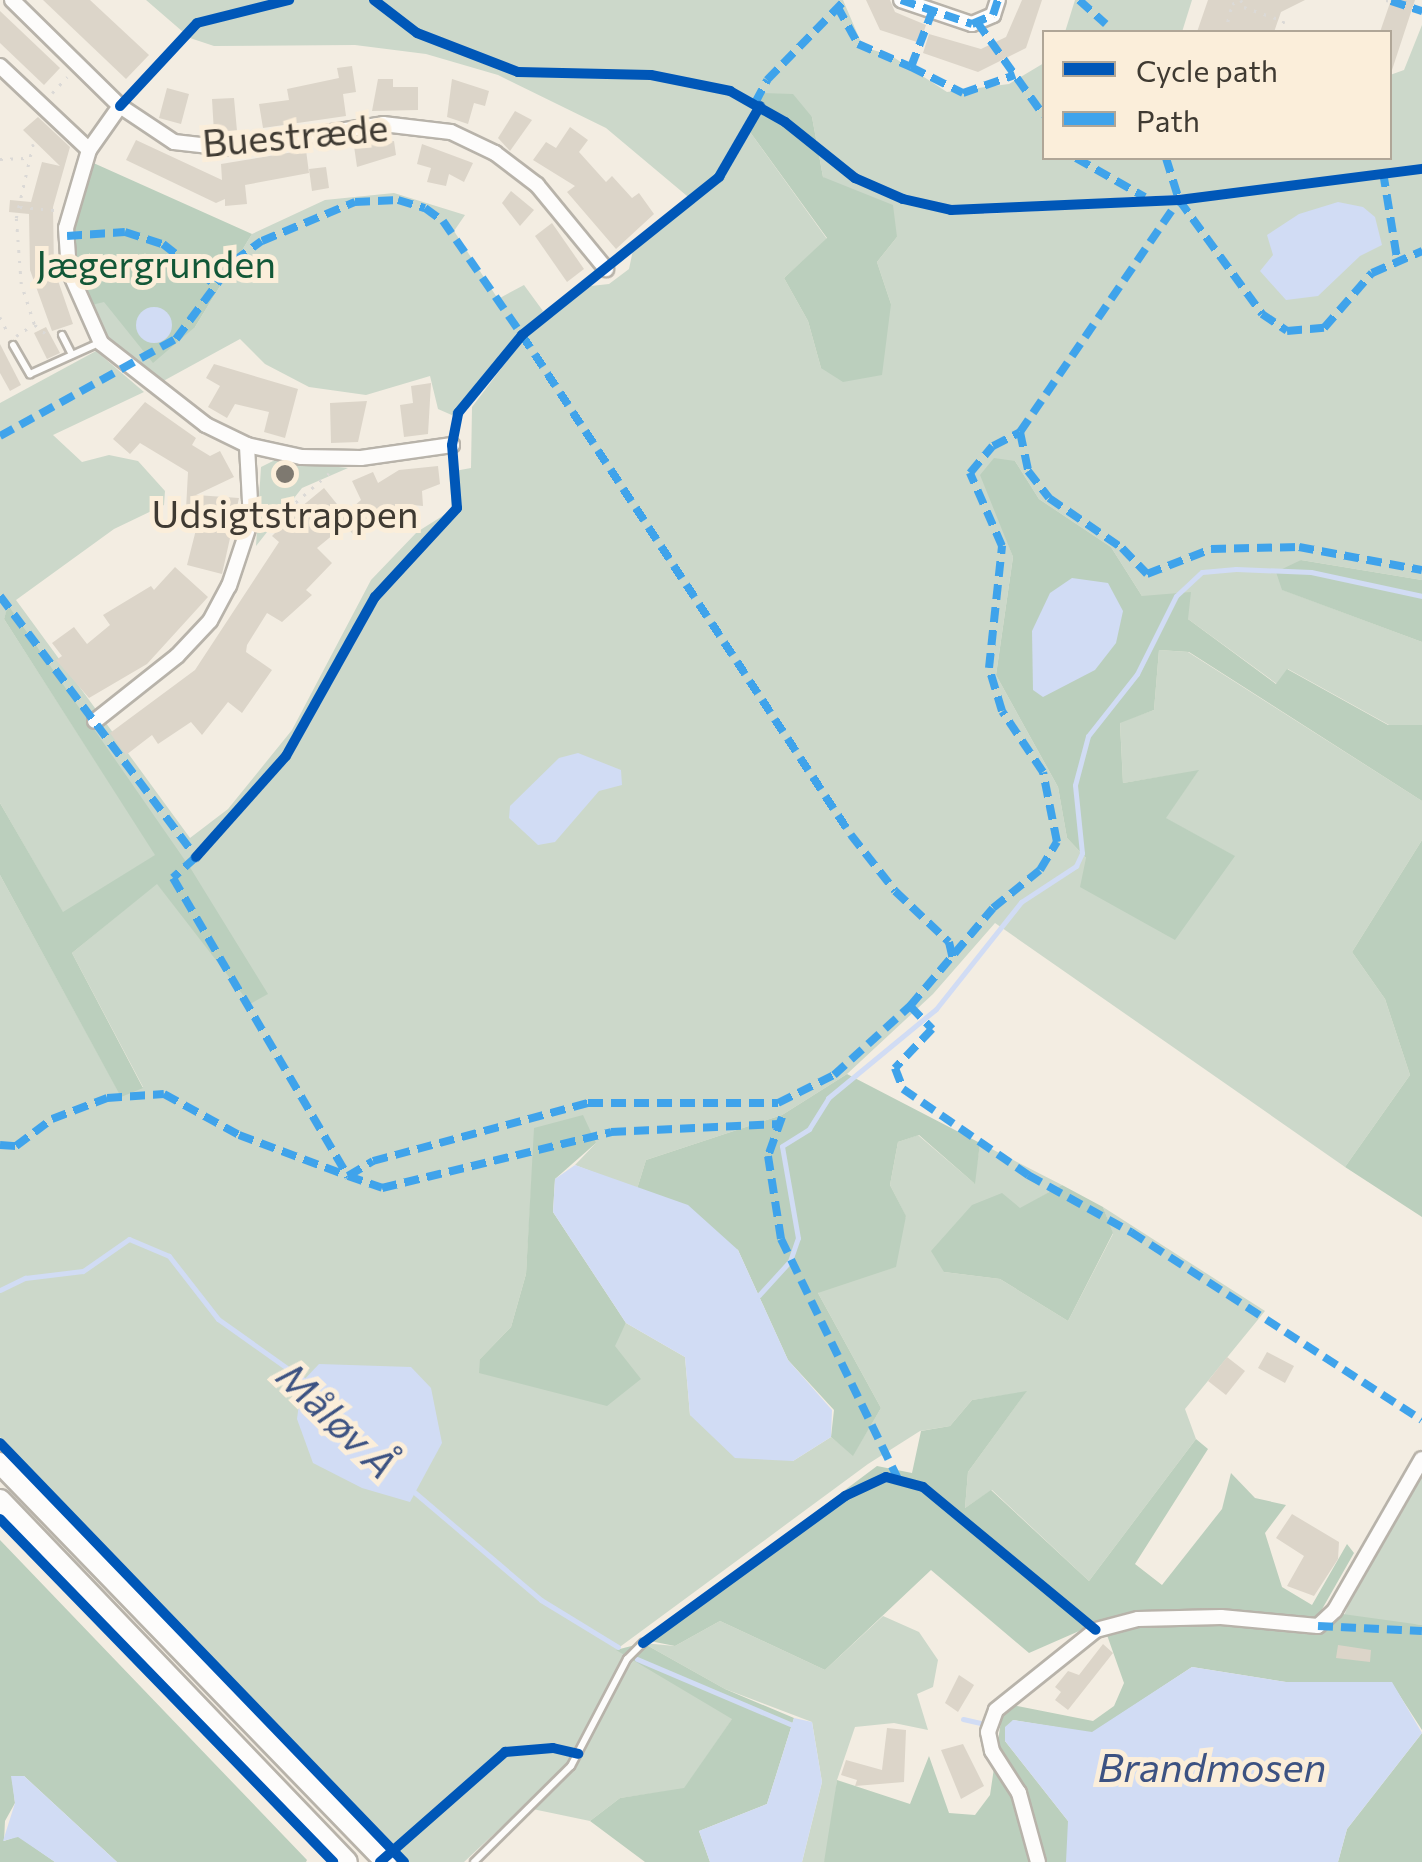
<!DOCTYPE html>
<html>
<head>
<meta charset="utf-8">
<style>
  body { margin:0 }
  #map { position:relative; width:1422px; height:1862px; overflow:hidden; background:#f3ede2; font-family:Commissioner,sans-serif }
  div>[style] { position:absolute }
  .green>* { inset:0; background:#ccd8ca }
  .forest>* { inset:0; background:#bbcfbd }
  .water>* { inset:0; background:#d1dcf4 }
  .round { border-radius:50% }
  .stream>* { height:5px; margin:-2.5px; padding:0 2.5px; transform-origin:2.5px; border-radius:2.5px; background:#d1dcf4 }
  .building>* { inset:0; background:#dcd5c9 }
  .path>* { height:2.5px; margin-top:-1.25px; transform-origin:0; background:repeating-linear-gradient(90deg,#dbd9d6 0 2.5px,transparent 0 10.5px) }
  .roads { filter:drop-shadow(2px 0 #b8b3aa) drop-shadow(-2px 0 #b8b3aa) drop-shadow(0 2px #b8b3aa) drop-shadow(0 -2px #b8b3aa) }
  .lane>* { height:6px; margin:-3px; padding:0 3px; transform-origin:3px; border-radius:3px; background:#fdfcfb }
  .street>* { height:14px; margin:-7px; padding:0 7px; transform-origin:7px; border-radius:7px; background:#fdfcfb }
  .secondary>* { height:20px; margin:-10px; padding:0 10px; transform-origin:10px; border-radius:10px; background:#fdfcfb }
  .quiet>* { height:8px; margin-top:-4px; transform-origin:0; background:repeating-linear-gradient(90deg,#3fa3eb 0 15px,transparent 0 23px) }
  .cycleway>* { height:10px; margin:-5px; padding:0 5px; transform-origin:5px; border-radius:5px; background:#0057b8 }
  .dots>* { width:28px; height:28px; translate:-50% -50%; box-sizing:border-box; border:5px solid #fbeeda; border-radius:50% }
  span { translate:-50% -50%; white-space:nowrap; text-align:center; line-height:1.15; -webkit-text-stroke:10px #fbeeda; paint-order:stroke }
  .street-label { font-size:38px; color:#3f3a32 }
  .park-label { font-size:38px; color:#125737 }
  .poi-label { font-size:38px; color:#3f3a32 }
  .water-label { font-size:40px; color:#3c5282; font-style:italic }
  .legend { position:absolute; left:1042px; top:30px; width:350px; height:130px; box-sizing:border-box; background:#fbeeda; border:2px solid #b0a697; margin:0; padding:12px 18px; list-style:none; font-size:30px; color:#3f3a32 }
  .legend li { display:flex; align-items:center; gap:20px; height:50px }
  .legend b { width:50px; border:2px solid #b0a697 }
</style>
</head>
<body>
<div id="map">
  <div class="green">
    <i style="clip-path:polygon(evenodd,146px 0,843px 0,863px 47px,890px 55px,947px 92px,1009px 84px,1044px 63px,1044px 158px,1390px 158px,1390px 75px,1404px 70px,1422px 25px,1422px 580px,1301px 560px,1283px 590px,1422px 642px,1422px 725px,1389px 725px,1288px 669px,1277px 684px,1188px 619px,1142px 596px,1111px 547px,1039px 499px,1015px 461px,999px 519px,1013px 557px,996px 675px,1058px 787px,1067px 838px,1086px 858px,1234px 856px,1165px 818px,1198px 771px,1123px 783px,1120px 722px,1154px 710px,1159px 650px,1188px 652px,1422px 801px,1422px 840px,1352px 952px,1385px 999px,1410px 1075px,1345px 1167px,995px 923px,933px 994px,847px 1074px,782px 1115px,646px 1160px,637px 1189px,575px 1165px,596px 1143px,535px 1128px,526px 1274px,511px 1327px,480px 1359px,614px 1346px,626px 1323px,685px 1357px,690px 1415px,793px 1461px,831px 1437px,853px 1455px,881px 1408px,818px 1293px,906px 1217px,890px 1185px,898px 1142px,918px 1135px,974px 1183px,980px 1143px,1062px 1185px,1020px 1209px,944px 1272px,1000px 1279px,1068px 1321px,1113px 1234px,1103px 1207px,1265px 1311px,1185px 1409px,1196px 1439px,1089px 1581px,992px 1490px,965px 1508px,968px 1472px,1026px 1392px,972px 1400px,950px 1426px,920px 1431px,868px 1464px,617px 1649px,733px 1718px,684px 1789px,620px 1798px,590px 1821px,523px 1807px,464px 1862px,405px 1862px,0 1437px,0 875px,121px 1096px,143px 1087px,72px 953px,157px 883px,250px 1003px,267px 994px,8px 607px,4px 619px,156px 855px,63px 913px,0 803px,0 403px,96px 351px,144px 392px,53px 435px,82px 462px,109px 455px,138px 461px,165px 491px,164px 505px,114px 529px,16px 600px,190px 838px,228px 809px,292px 730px,371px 580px,417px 532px,452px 510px,449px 472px,471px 468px,472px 407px,523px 340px,582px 287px,609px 284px,629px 269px,633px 250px,693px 201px,606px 128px,498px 75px,426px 54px,355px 45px,214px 46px,190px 38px,146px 0,762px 94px,812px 117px,823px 177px,897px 237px,877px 262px,891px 304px,821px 368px,808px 321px,784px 278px,827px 239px,750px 132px,762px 94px,146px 0,1194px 194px,1194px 202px,984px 214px,981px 205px,1194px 194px)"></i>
    <i style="clip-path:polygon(1075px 0,1192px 0,1182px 32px,1065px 32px)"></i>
    <i style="clip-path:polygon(394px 193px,465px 215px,454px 231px,498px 299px,524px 285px,543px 311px,454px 416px,438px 409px,430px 376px,366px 395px,309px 387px,265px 364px,240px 339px,156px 385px,117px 353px,88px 306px,104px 301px,195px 327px,252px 234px,325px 200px)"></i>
    <i style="clip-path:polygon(275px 460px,348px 468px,302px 488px,256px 546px,261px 467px)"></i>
    <i style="clip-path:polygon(1422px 1468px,1422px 1625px,1343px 1618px,1364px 1568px)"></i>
    <i style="clip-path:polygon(883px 1616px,919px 1632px,938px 1660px,933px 1687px,917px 1694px,928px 1730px,894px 1723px,855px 1727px,837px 1780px,829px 1851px,824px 1862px,802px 1862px,822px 1782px,812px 1722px,725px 1689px,643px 1643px,675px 1646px,720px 1621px,825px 1670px)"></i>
  </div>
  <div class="forest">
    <i style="clip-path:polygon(762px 93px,793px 94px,812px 117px,823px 177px,893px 205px,897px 237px,877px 262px,891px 304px,882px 375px,843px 382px,821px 368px,808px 321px,784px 278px,827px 238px,750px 132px)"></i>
    <i style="clip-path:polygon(89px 161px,252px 234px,195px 327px,153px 363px,104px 302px,88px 306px,75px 264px,75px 202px)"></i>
    <i style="clip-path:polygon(994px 458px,1015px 461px,1039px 499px,1111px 547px,1142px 596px,1191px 592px,1188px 619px,1276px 684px,1287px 669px,1388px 725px,1422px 725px,1422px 801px,1189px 652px,1159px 650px,1154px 710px,1120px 723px,1123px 783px,1199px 770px,1166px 818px,1235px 856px,1175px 940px,1080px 887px,1086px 858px,1067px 838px,1058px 787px,996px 675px,1013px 557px,980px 475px)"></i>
    <i style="clip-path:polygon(1301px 560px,1422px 580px,1422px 642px,1282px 590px,1276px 572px)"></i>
    <i style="clip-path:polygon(8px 605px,191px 869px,268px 994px,250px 1004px,157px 884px,72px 953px,143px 1088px,121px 1097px,0 875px,0 803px,63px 912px,155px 855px,4px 619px)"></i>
    <i style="clip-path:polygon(1422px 840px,1422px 1217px,1345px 1167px,1410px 1075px,1385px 999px,1352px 952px)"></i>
    <i style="clip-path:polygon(847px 1074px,980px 1143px,975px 1184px,919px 1135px,898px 1142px,890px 1185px,906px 1216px,896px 1267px,818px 1293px,881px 1408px,853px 1456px,831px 1437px,834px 1410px,788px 1360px,738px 1250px,637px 1189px,646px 1160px,782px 1115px)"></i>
    <i style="clip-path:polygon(583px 1115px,596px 1143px,555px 1179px,553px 1212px,626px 1323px,615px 1346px,641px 1379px,607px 1406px,479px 1373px,480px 1359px,511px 1327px,526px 1274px,534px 1128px)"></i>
    <i style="clip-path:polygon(1062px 1185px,1103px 1207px,1113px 1233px,1068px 1321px,1000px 1279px,944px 1272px,931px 1251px,972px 1205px,1002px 1193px,1020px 1208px)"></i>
    <i style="clip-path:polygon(1027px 1391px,968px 1472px,965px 1508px,991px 1490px,1089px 1581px,1196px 1439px,1208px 1449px,1135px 1564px,1162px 1585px,1222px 1509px,1231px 1473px,1255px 1498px,1286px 1505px,1265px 1533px,1282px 1587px,1312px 1605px,1347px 1544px,1354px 1553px,1321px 1611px,1422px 1625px,1422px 1730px,1391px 1682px,1286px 1682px,1192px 1667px,1092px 1733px,1013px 1720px,1005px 1741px,1068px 1821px,1070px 1862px,824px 1862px,837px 1780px,910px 1804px,929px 1756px,949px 1813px,975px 1815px,990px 1795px,1002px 1714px,1012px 1705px,1093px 1721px,1114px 1706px,1124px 1683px,1102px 1621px,1029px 1653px,931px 1570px,825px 1670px,720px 1621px,675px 1646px,645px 1640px,877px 1466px,912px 1473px,921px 1431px,950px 1426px,972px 1400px)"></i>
    <i style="clip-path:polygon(0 1540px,307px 1860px,306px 1862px,117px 1862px,24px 1776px,12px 1777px,15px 1803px,5px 1821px,4px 1841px,18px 1836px,55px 1862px,0 1862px)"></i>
    <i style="clip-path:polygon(643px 1643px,725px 1689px,794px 1718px,767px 1804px,699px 1831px,710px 1862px,645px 1862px,590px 1821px,620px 1798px,684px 1788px,732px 1719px,616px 1650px)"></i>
    <i style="clip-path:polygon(1422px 1733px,1422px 1862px,1338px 1862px,1347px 1829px)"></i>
  </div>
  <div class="water">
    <i style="clip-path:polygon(1338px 202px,1363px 207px,1375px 217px,1382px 245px,1360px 256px,1318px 296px,1286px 300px,1260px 271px,1273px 255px,1267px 235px,1299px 214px)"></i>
    <i class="round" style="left:136px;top:307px;width:36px;height:36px"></i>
    <i style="clip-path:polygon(1072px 578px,1108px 583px,1123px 611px,1116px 643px,1095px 670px,1043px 697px,1033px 690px,1032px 631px,1050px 593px)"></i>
    <i style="clip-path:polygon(578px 753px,621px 770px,622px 785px,599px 791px,555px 842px,538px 845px,509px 818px,510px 806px,559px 758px)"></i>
    <i style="clip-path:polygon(575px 1165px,688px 1205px,738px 1250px,788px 1360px,832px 1410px,831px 1437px,793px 1461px,735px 1458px,690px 1415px,685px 1357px,626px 1323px,553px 1212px,555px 1179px)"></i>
    <i style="clip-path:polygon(319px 1364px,411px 1367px,431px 1388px,442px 1443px,410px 1502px,362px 1488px,313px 1463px,297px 1419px,302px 1382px)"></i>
    <i style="clip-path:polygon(1192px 1667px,1286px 1682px,1392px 1682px,1422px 1733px,1347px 1829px,1338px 1862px,1066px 1862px,1068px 1821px,1005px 1741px,1005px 1727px,1013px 1720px,1092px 1732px)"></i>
    <i style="clip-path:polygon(794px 1718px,812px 1722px,822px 1782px,802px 1862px,710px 1862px,699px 1831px,767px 1804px)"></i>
    <i style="clip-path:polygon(11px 1776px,24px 1776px,117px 1862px,55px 1862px,18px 1837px,3px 1841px,15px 1803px)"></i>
  </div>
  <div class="stream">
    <i style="left:0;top:1290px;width:28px;rotate:-26deg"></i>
    <i style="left:25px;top:1278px;width:58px;rotate:-6.9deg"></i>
    <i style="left:83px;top:1271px;width:56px;rotate:-34.8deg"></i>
    <i style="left:129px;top:1239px;width:43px;rotate:23deg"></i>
    <i style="left:169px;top:1256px;width:80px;rotate:52.1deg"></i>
    <i style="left:218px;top:1319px;width:110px;rotate:35.4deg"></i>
    <i style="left:759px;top:1295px;width:46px;rotate:-47.6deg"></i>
    <i style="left:790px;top:1261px;width:24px;rotate:-71deg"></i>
    <i style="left:798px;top:1238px;width:93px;rotate:-99.9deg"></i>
    <i style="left:782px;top:1146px;width:32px;rotate:-32deg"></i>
    <i style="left:809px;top:1129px;width:36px;rotate:-58deg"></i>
    <i style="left:828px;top:1098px;width:140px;rotate:-39.5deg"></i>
    <i style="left:936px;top:1009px;width:137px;rotate:-51.5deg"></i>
    <i style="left:1021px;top:902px;width:66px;rotate:-33.2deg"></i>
    <i style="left:1076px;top:866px;width:14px;rotate:-65deg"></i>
    <i style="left:1082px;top:853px;width:68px;rotate:-95.9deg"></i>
    <i style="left:1075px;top:785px;width:51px;rotate:-75.1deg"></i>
    <i style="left:1088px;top:736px;width:79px;rotate:-51.7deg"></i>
    <i style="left:1137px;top:674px;width:87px;rotate:-63.4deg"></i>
    <i style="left:1176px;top:596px;width:35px;rotate:-43deg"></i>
    <i style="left:1202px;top:572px;width:34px;rotate:-5deg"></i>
    <i style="left:1236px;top:569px;width:75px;rotate:2.3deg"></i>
    <i style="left:1311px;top:572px;width:114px;rotate:12.2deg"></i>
    <i style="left:413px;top:1491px;width:168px;rotate:40.4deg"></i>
    <i style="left:541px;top:1600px;width:90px;rotate:31.4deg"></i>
    <i style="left:637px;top:1659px;width:172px;rotate:23deg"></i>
    <i style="left:963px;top:1719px;width:18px;rotate:13deg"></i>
  </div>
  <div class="building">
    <i style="clip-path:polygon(43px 0,90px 0,149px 55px,126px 79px)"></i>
    <i style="clip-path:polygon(866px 0,890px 0,895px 12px,926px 25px,920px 43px,880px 30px)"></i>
    <i style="clip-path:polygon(1022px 0,1042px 0,1026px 48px,978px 72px,923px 53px,929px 34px,981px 49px,1006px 37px)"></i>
    <i style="clip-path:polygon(1208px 0,1305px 0,1281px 12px,1274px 32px,1197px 32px)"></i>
    <i style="clip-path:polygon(1391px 0,1415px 0,1392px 70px,1390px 32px,1380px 32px)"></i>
    <i style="clip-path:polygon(0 11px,60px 68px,44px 85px,0 43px)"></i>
    <i style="clip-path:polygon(352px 66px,356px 92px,343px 94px,346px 116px,263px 128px,259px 104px,289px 100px,287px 89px,339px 78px,337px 68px)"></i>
    <i style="clip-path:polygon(378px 79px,393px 79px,393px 87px,418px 87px,418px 110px,372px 111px)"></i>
    <i style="clip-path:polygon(452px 79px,489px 91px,485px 106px,474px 103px,468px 124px,447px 117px)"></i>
    <i style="clip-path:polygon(167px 88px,189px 94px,181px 124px,159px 118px)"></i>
    <i style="clip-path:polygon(234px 98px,237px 131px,214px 133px,212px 99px)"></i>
    <i style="clip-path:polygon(515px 111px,532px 120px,510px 151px,498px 138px)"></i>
    <i style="clip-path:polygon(38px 117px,70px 147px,53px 207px,54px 269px,73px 324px,52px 331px,30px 270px,29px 214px,9px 212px,10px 200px,31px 202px,42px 162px,60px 166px,23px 130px)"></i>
    <i style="clip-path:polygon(570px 127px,588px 140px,579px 152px,606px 182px,612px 176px,632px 198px,639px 193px,654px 214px,616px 249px,567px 192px,575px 186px,533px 160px,546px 142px,556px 148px)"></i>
    <i style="clip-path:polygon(136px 140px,222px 180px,221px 164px,306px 150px,309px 173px,245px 185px,247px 204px,225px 206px,225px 199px,216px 203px,126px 160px)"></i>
    <i style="clip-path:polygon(394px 141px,396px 155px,357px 167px,354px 146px)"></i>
    <i style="clip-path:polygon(422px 144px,473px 163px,464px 182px,449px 174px,446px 186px,427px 182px,431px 168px,417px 164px)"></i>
    <i style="clip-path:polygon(326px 167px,329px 188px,312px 191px,309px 169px)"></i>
    <i style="clip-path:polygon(511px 191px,534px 210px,520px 226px,502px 203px)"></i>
    <i style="clip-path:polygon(552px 223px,584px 269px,567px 282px,535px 236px)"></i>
    <i style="clip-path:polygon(46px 327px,60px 353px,47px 359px,34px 333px)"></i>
    <i style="clip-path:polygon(0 344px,21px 385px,10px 391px,0 373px)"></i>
    <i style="clip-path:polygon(214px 364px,298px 389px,285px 438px,264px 432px,269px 412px,235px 404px,227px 418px,208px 407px,220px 386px,206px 378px)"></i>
    <i style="clip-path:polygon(431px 383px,428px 434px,404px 437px,400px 405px,413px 403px,411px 386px)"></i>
    <i style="clip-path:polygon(367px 401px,358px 442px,331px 443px,330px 403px)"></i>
    <i style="clip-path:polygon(145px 402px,196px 438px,192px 445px,210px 456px,220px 451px,234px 477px,196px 495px,239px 498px,222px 574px,187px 565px,201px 510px,186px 509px,188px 472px,140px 443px,130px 454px,113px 439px)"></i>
    <i style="clip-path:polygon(438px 466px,440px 484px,422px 491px,423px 506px,402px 504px,362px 521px,370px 529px,358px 540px,345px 525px,317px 548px,332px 563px,306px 590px,312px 595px,282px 622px,267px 613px,247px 645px,246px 652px,272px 670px,242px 713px,228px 702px,202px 735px,191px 722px,158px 744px,152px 735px,126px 755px,110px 733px,195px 670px,279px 542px,272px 536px,301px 507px,324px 488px,345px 514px,361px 500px,352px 481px,373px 472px,378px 483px,399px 470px)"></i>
    <i style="clip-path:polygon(175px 567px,208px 597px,147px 664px,89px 698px,56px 660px,62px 656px,52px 643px,74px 627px,87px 644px,110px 625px,103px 615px,151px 586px,154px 590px)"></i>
    <i style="clip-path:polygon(1267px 1352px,1294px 1366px,1285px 1383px,1258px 1368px)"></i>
    <i style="clip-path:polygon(1227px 1357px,1245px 1371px,1226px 1395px,1208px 1381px)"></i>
    <i style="clip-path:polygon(1292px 1514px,1339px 1542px,1338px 1559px,1314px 1596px,1287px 1586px,1304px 1556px,1276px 1538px)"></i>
    <i style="clip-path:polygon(1103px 1644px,1113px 1653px,1068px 1710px,1055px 1700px,1061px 1692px,1055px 1687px,1068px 1671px,1079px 1675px)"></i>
    <i style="clip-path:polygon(1338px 1645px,1371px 1650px,1370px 1662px,1336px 1658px)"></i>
    <i style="clip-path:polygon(959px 1675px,974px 1685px,958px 1712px,945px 1703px)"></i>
    <i style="clip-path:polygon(887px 1728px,906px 1730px,904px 1782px,855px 1786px,857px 1780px,841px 1775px,846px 1760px,882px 1770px)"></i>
    <i style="clip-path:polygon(963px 1744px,984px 1786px,961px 1799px,941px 1750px)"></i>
  </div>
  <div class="path">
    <i style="left:1241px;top:0;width:8px;rotate:67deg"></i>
    <i style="left:1244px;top:7px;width:42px;rotate:19.3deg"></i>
    <i style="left:1284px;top:21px;width:11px;rotate:105deg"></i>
    <i style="left:1386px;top:0;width:5px;rotate:11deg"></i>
    <i style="left:1225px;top:32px;width:29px;rotate:-76deg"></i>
    <i style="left:1232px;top:4px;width:8px;rotate:-23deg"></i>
    <i style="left:52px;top:93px;width:22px;rotate:-47deg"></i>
    <i style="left:0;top:159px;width:26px;rotate:-2deg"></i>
    <i style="left:20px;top:207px;width:37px;rotate:5deg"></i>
    <i style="left:0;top:317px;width:18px;rotate:63deg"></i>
    <i style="left:35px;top:325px;width:19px;rotate:39deg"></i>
    <i style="left:16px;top:336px;width:22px;rotate:-34deg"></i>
    <i style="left:34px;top:324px;width:42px;rotate:-108deg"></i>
    <i style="left:21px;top:284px;width:66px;rotate:-94.3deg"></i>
    <i style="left:16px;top:218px;width:76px;rotate:-77.1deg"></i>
    <i style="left:264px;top:530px;width:86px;rotate:-41.2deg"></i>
  </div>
  <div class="roads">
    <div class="lane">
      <i style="left:62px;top:335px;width:22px;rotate:63deg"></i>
      <i style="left:13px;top:345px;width:34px;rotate:60deg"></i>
      <i style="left:30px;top:374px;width:76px;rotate:-24.2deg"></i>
      <i style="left:474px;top:1862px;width:136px;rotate:-44.7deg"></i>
      <i style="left:571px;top:1766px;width:121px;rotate:-62.4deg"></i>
      <i style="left:627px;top:1659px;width:23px;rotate:-45deg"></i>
    </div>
    <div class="street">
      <i style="left:12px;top:0;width:151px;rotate:44.5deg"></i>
      <i style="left:120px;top:106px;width:65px;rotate:33.7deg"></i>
      <i style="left:174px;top:142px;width:53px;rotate:6.5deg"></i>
      <i style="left:227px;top:148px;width:158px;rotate:-8.7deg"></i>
      <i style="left:383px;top:124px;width:68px;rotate:6.7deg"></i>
      <i style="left:451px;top:132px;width:49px;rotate:25.5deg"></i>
      <i style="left:495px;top:153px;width:53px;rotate:37.3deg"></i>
      <i style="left:537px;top:185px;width:109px;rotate:50.6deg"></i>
      <i style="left:901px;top:0;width:75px;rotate:18.7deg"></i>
      <i style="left:972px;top:24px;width:23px;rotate:-23deg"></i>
      <i style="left:993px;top:15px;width:16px;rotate:-72deg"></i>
      <i style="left:0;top:66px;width:122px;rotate:43.3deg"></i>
      <i style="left:120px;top:106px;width:54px;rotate:125.2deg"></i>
      <i style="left:89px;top:150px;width:81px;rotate:106.4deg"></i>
      <i style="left:66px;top:228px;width:43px;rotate:86deg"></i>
      <i style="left:69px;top:271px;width:79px;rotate:66deg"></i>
      <i style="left:101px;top:343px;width:133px;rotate:38deg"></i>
      <i style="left:206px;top:425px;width:46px;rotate:26deg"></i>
      <i style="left:247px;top:445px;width:55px;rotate:12.5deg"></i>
      <i style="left:301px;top:457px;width:60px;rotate:1deg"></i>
      <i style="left:361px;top:458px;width:92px;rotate:-8.1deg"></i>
      <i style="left:95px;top:721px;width:105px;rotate:-38.4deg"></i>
      <i style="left:177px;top:656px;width:48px;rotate:-46.7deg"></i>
      <i style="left:210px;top:621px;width:40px;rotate:-62deg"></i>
      <i style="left:229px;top:586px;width:70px;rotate:-71.6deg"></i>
      <i style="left:251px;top:520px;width:75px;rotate:-93.1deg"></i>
      <i style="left:1038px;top:1862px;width:72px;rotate:-105.4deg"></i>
      <i style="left:1019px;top:1793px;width:50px;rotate:-122.7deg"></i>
      <i style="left:992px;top:1751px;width:19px;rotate:-102deg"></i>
      <i style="left:988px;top:1732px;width:23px;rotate:-70deg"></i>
      <i style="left:996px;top:1710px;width:128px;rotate:-38.7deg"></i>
      <i style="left:1096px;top:1630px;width:43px;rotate:-14.7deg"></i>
      <i style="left:1138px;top:1619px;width:83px;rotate:-1.4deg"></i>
      <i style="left:1221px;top:1617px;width:97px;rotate:5.3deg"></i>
      <i style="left:1318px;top:1626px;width:23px;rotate:-43deg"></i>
      <i style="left:1335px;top:1610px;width:174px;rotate:-60.1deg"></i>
    </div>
    <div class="secondary">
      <i style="left:0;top:1463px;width:555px;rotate:45.95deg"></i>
      <i style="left:0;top:1500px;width:501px;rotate:46.21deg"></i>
    </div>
  </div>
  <div class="quiet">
    <i style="left:901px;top:0;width:75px;rotate:18.7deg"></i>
    <i style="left:972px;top:24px;width:23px;rotate:-23deg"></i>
    <i style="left:993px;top:15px;width:16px;rotate:-72deg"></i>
    <i style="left:1079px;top:0;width:36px;rotate:42deg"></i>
    <i style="left:1391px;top:1px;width:33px;rotate:18deg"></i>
    <i style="left:837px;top:6px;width:43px;rotate:61.1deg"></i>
    <i style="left:858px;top:44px;width:58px;rotate:23.5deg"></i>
    <i style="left:911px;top:67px;width:59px;rotate:-69.1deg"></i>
    <i style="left:977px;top:22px;width:115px;rotate:54.5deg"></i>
    <i style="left:911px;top:67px;width:58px;rotate:26.6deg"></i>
    <i style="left:963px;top:93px;width:55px;rotate:-19.1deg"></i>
    <i style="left:755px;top:103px;width:26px;rotate:-62deg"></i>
    <i style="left:767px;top:80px;width:112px;rotate:-45.7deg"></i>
    <i style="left:1076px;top:158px;width:79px;rotate:29.5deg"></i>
    <i style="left:1166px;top:158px;width:44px;rotate:72.8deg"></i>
    <i style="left:1179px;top:200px;width:141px;rotate:53.9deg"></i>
    <i style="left:1262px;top:314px;width:30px;rotate:34deg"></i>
    <i style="left:1287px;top:331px;width:37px;rotate:-5deg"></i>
    <i style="left:1324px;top:328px;width:73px;rotate:-48.9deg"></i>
    <i style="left:1372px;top:273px;width:55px;rotate:-23.7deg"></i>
    <i style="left:1383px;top:172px;width:87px;rotate:80.8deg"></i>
    <i style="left:67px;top:236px;width:58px;rotate:-3.9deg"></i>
    <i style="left:125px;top:232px;width:40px;rotate:18deg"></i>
    <i style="left:163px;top:244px;width:65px;rotate:38.1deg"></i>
    <i style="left:1020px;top:432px;width:40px;rotate:78deg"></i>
    <i style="left:1028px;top:471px;width:34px;rotate:52deg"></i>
    <i style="left:1049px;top:498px;width:88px;rotate:34.4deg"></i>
    <i style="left:1122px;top:548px;width:36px;rotate:46deg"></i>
    <i style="left:1147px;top:574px;width:69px;rotate:-21.3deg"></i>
    <i style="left:1211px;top:549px;width:88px;rotate:-1.3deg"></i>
    <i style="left:1299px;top:547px;width:125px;rotate:10.6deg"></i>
    <i style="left:0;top:436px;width:201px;rotate:-28.9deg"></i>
    <i style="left:176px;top:339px;width:97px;rotate:-53.4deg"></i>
    <i style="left:234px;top:261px;width:34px;rotate:-36deg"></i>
    <i style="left:262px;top:241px;width:101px;rotate:-22.8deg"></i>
    <i style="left:355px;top:202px;width:43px;rotate:-2.7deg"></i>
    <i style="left:398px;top:200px;width:28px;rotate:17deg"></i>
    <i style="left:425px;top:208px;width:22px;rotate:36deg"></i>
    <i style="left:443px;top:221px;width:139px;rotate:55.3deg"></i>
    <i style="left:522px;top:335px;width:599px;rotate:56.66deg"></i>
    <i style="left:851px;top:835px;width:71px;rotate:51.8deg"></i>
    <i style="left:895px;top:891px;width:74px;rotate:43.4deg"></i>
    <i style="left:949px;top:942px;width:17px;rotate:77deg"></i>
    <i style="left:0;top:596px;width:326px;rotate:53.1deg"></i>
    <i style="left:196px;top:857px;width:31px;rotate:138deg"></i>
    <i style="left:173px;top:878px;width:346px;rotate:59.6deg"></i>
    <i style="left:348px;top:1176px;width:36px;rotate:19deg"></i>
    <i style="left:382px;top:1188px;width:236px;rotate:-13.7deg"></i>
    <i style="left:611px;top:1132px;width:168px;rotate:-2.7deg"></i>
    <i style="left:910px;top:1006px;width:32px;rotate:46deg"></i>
    <i style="left:932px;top:1029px;width:54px;rotate:133.5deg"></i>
    <i style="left:895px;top:1068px;width:22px;rotate:69deg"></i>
    <i style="left:903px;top:1089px;width:152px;rotate:34.5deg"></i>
    <i style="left:1028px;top:1175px;width:118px;rotate:29deg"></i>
    <i style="left:1131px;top:1232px;width:346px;rotate:32.9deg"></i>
    <i style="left:782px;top:1117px;width:41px;rotate:109.7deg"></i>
    <i style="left:768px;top:1156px;width:84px;rotate:81.1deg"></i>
    <i style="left:781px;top:1239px;width:267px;rotate:64deg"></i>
    <i style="left:0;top:1145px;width:16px;rotate:4deg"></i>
    <i style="left:16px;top:1146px;width:45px;rotate:-36.9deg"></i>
    <i style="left:52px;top:1119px;width:59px;rotate:-20.9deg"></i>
    <i style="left:107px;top:1098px;width:57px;rotate:-4deg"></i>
    <i style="left:164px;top:1094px;width:85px;rotate:28.7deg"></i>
    <i style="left:239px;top:1135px;width:116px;rotate:20.6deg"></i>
    <i style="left:348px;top:1176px;width:29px;rotate:-31deg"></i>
    <i style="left:373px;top:1161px;width:223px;rotate:-15.1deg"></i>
    <i style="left:588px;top:1103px;width:190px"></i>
    <i style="left:778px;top:1103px;width:63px;rotate:-26.6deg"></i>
    <i style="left:834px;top:1075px;width:103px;rotate:-42.2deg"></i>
    <i style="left:910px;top:1006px;width:128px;rotate:-49.7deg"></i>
    <i style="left:993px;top:908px;width:60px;rotate:-39deg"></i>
    <i style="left:1040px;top:870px;width:33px;rotate:-59deg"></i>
    <i style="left:1057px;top:842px;width:71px;rotate:-101.3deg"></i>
    <i style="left:1043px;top:772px;width:73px;rotate:-123.9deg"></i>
    <i style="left:1002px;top:711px;width:45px;rotate:-106.8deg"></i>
    <i style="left:989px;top:668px;width:123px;rotate:-83.9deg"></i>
    <i style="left:1002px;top:546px;width:80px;rotate:-113.7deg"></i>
    <i style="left:970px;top:473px;width:35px;rotate:-50deg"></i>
    <i style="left:993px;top:446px;width:30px;rotate:-27deg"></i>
    <i style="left:1020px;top:432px;width:281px;rotate:-55.6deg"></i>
    <i style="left:1318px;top:1626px;width:104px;rotate:2.8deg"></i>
  </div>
  <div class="cycleway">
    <i style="left:374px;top:0;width:54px;rotate:37.5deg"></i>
    <i style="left:417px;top:33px;width:108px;rotate:21.1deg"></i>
    <i style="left:518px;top:72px;width:133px;rotate:1.3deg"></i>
    <i style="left:651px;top:75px;width:81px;rotate:11.4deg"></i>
    <i style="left:730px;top:91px;width:63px;rotate:29.4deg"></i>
    <i style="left:785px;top:122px;width:90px;rotate:38.7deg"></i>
    <i style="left:855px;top:178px;width:52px;rotate:23.6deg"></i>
    <i style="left:903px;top:199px;width:49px;rotate:12.9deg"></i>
    <i style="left:951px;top:210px;width:228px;rotate:-2.5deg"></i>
    <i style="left:1179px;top:200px;width:245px;rotate:-7.3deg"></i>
    <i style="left:120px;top:106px;width:113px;rotate:-47.1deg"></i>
    <i style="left:197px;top:23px;width:95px;rotate:-14deg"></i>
    <i style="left:196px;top:857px;width:135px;rotate:-48.3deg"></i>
    <i style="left:286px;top:756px;width:182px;rotate:-60.8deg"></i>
    <i style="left:375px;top:597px;width:121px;rotate:-47.3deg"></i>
    <i style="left:457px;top:508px;width:63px;rotate:-94.5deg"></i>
    <i style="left:452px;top:445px;width:33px;rotate:-79deg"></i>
    <i style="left:458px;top:413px;width:101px;rotate:-50.6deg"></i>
    <i style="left:522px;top:335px;width:253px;rotate:-38.7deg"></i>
    <i style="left:719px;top:177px;width:82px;rotate:-60deg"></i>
    <i style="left:0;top:1443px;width:582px;rotate:46.04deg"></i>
    <i style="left:0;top:1519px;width:478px;rotate:45.8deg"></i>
    <i style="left:643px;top:1643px;width:250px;rotate:-36deg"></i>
    <i style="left:845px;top:1496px;width:45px;rotate:-24.9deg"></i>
    <i style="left:886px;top:1477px;width:38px;rotate:15deg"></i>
    <i style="left:923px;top:1487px;width:224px;rotate:39.6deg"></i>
    <i style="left:380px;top:1862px;width:167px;rotate:-41.3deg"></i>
    <i style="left:505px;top:1752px;width:48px;rotate:-4.8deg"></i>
    <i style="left:553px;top:1748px;width:26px;rotate:13deg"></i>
  </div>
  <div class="dots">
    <i style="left:285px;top:474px;background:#7e7970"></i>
  </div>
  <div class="street-label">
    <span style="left:295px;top:134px;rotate:-5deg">Buestræde</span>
  </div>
  <div class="park-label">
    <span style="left:156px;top:263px">Jægergrunden</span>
  </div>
  <div class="poi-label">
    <span style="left:285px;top:513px">Udsigtstrappen</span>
  </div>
  <div class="water-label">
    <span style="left:338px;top:1419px;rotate:44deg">Måløv Å</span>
    <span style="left:1212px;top:1766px">Brandmosen</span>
  </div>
  <ul class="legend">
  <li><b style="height:12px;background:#0057b8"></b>Cycle path</li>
  <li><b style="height:12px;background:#3fa3eb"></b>Path</li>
  </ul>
</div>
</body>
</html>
